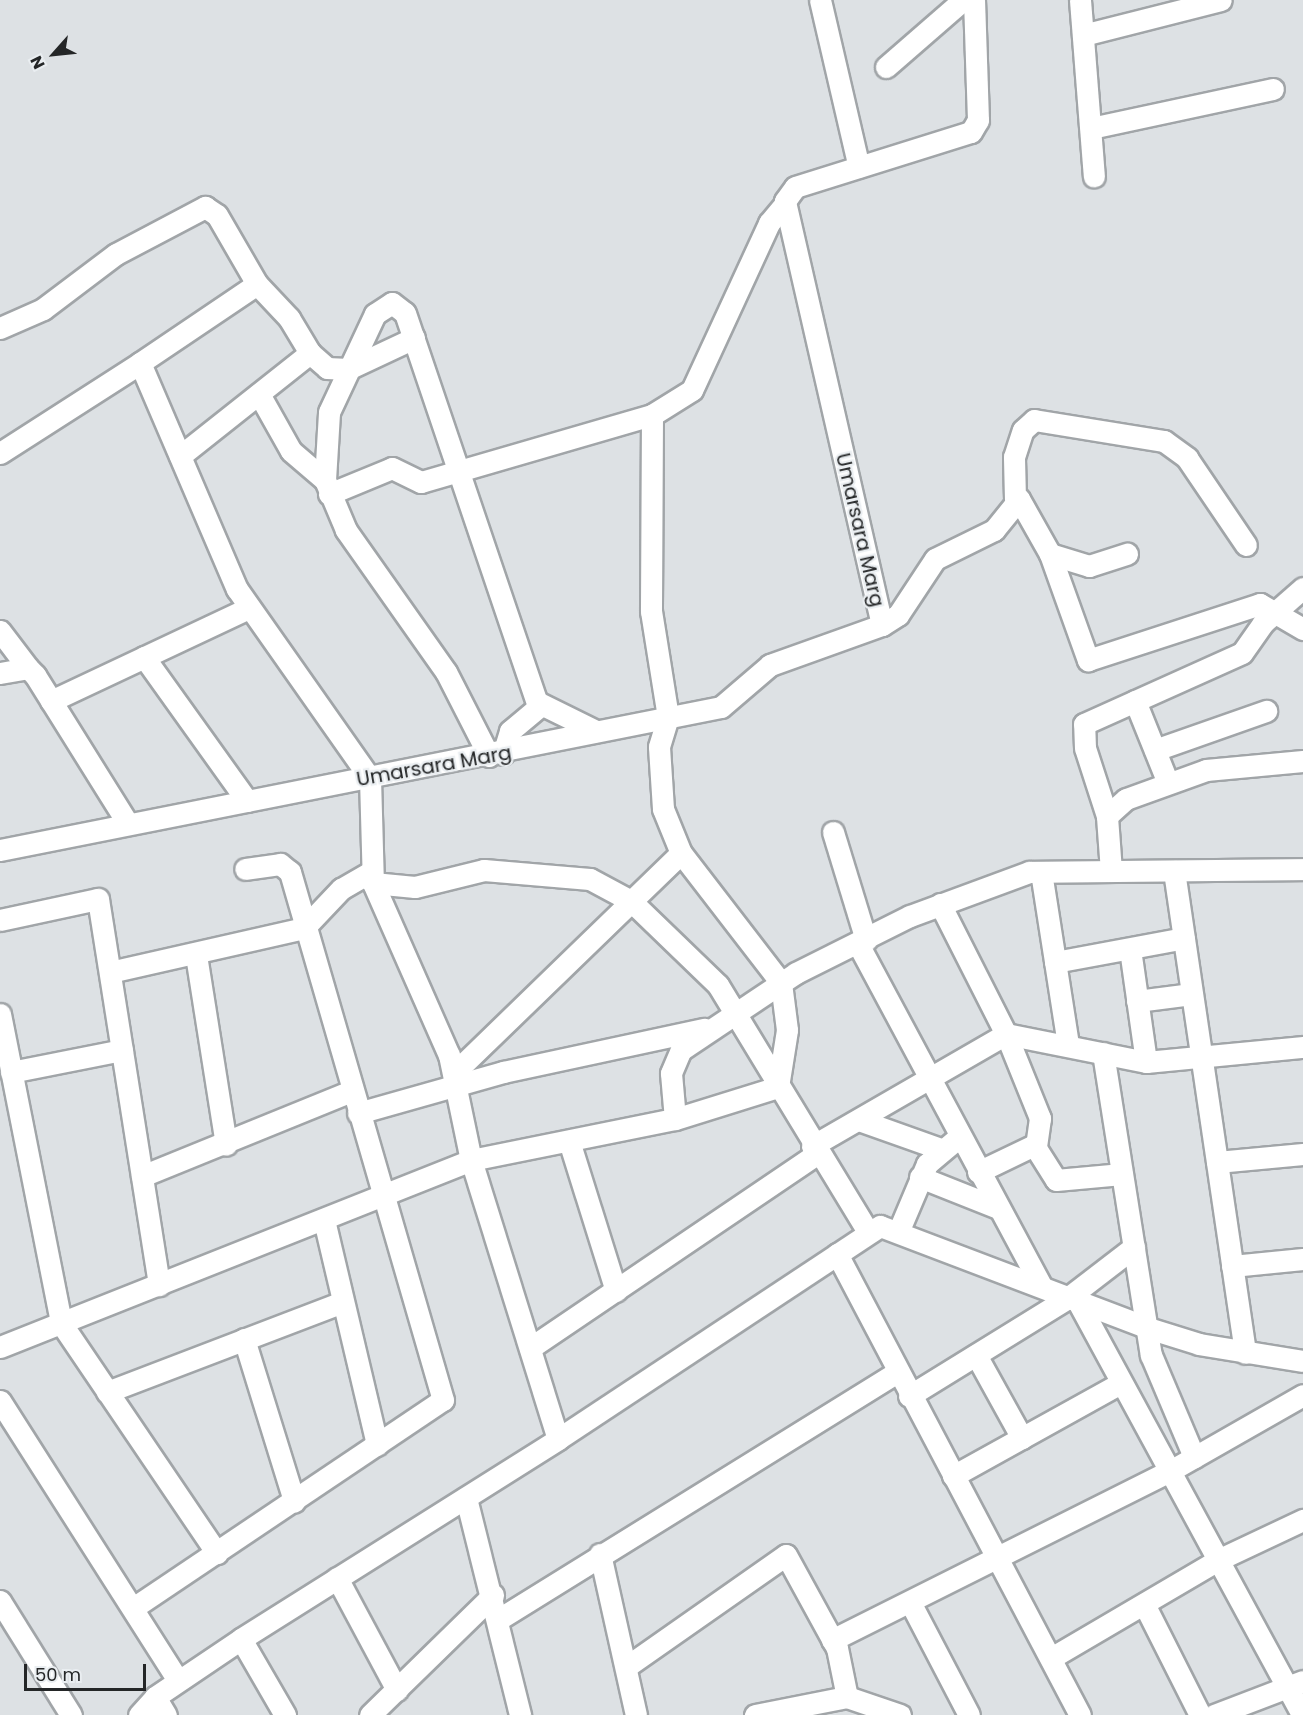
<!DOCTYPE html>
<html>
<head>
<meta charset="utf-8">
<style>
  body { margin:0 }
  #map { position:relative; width:1303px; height:1715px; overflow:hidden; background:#dde1e4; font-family:Poppins,sans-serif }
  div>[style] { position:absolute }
  .roads { filter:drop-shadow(2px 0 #a1a5a8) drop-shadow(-2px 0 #a1a5a8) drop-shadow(0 2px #a1a5a8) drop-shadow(0 -2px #a1a5a8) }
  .minor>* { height:21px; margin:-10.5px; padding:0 10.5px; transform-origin:10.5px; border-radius:10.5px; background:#fff }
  span { translate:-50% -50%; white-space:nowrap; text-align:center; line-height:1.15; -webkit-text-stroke:4.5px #eaeef1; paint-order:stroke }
  .street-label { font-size:20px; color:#242627 }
  .north { position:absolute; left:24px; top:24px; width:60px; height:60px; -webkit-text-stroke:4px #eaeef1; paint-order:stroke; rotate:243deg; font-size:16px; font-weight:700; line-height:24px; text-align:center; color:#242627 }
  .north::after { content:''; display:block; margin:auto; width:21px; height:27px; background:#242627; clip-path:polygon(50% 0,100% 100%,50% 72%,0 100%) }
  .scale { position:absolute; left:24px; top:1664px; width:122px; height:27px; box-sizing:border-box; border:3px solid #242627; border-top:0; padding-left:8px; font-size:18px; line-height:21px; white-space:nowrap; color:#242627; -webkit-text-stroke:4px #eaeef1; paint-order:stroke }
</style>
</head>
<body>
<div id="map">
  <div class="roads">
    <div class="minor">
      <i style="left:820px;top:0;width:171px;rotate:76.9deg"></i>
      <i style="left:1080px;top:0;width:177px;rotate:85.5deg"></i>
      <i style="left:1083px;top:35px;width:142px;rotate:-14.2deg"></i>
      <i style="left:886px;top:67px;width:102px;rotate:-41deg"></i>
      <i style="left:1091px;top:128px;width:186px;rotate:-12.1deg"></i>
      <i style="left:257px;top:284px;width:141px;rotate:146deg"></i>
      <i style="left:140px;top:363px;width:246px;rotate:66.8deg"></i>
      <i style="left:237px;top:589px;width:231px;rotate:54.9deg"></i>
      <i style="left:370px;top:778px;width:105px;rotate:88.4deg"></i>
      <i style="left:373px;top:883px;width:188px;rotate:66.2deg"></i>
      <i style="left:449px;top:1055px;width:107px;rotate:78.2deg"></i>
      <i style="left:471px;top:1160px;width:292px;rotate:72.7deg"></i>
      <i style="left:0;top:328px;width:47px;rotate:-23.8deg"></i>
      <i style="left:43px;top:309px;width:91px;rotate:-37deg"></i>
      <i style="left:116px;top:254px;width:101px;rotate:-27.8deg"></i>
      <i style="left:205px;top:207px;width:14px;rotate:34deg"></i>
      <i style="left:217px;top:215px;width:80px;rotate:59.9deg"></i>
      <i style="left:257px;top:284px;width:47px;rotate:46.7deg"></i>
      <i style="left:289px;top:318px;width:41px;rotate:59deg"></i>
      <i style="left:310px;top:353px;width:23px;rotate:41deg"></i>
      <i style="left:327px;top:368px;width:21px;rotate:3deg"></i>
      <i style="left:348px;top:369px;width:73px;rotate:-25.2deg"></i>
      <i style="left:259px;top:394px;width:65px;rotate:60.7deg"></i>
      <i style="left:291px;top:451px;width:45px;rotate:40.5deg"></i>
      <i style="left:652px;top:415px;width:196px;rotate:90.3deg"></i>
      <i style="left:651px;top:611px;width:107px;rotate:80.9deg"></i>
      <i style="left:668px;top:717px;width:31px;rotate:107deg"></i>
      <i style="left:659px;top:747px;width:62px;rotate:86.3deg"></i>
      <i style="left:663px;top:809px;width:48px;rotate:67.8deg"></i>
      <i style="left:681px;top:853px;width:164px;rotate:52.4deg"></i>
      <i style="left:781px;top:983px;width:47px;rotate:82.7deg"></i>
      <i style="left:787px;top:1030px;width:58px;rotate:99deg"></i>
      <i style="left:0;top:453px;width:166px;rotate:-32.7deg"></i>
      <i style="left:180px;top:456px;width:166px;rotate:-38.4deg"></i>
      <i style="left:329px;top:494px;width:68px;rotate:-22.4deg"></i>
      <i style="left:392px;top:468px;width:32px;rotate:26deg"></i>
      <i style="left:421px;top:482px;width:241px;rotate:-16.2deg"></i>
      <i style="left:652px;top:415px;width:47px;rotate:-32deg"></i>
      <i style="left:692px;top:390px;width:184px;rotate:-65.2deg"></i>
      <i style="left:769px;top:223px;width:25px;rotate:-50deg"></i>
      <i style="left:1015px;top:499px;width:42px;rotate:-91.4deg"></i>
      <i style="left:1014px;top:457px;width:28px;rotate:-72deg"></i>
      <i style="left:1023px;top:430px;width:15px;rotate:-42deg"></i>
      <i style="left:1034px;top:420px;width:132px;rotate:9.2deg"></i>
      <i style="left:1164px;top:441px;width:29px;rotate:36deg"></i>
      <i style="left:1187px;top:458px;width:105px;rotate:55.9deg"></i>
      <i style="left:1050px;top:554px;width:41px;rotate:17.1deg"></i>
      <i style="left:1089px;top:566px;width:40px;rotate:-18deg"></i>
      <i style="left:882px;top:625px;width:19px;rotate:-32deg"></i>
      <i style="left:898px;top:615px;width:67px;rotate:-56.5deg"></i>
      <i style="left:935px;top:559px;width:66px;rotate:-26.2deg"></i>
      <i style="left:994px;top:530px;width:40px;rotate:-51deg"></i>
      <i style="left:1019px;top:499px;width:63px;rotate:60.6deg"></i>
      <i style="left:1050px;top:554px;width:113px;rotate:70.3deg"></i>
      <i style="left:1088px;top:660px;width:181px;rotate:-18deg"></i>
      <i style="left:1260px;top:604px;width:50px;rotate:30.2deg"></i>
      <i style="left:0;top:631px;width:46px;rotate:52.9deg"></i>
      <i style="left:144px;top:657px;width:177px;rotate:54.4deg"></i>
      <i style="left:0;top:673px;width:28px;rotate:-10deg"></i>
      <i style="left:28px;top:668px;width:10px;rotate:45deg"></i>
      <i style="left:35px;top:675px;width:173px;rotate:58deg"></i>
      <i style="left:51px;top:701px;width:219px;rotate:-25.2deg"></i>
      <i style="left:1135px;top:701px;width:88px;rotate:68.1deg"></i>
      <i style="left:1155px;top:750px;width:118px;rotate:-19.4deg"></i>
      <i style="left:503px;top:754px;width:24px;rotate:-73deg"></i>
      <i style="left:510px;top:731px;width:39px;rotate:-40deg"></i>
      <i style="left:489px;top:756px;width:94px;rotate:-117.1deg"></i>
      <i style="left:446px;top:672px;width:174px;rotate:-125.2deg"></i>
      <i style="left:346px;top:530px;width:54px;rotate:-112.8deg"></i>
      <i style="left:325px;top:480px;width:68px;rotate:-86.6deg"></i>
      <i style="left:329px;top:412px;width:108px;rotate:-64.9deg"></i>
      <i style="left:375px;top:314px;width:20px;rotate:-33deg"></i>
      <i style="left:392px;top:303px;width:16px;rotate:38deg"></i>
      <i style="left:405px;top:313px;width:411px;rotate:71.3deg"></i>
      <i style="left:537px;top:702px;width:66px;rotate:26.2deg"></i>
      <i style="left:1107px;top:816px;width:71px;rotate:-107.9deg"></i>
      <i style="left:1085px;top:748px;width:24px;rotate:-92deg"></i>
      <i style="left:1084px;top:724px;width:173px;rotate:-24.2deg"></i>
      <i style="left:1242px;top:653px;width:37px;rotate:-55deg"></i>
      <i style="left:1263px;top:623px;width:53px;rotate:-41.2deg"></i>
      <i style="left:833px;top:832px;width:113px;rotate:73deg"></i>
      <i style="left:0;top:850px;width:735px;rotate:-11.22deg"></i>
      <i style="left:721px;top:707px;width:65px;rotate:-40.6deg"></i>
      <i style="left:770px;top:665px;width:119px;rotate:-19.7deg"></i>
      <i style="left:882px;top:625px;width:435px;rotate:-102.9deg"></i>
      <i style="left:785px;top:201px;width:17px;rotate:-54deg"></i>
      <i style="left:795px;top:187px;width:184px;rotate:-17.4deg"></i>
      <i style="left:971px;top:132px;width:14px;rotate:-60deg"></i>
      <i style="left:978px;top:120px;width:120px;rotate:-91.9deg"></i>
      <i style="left:1111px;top:871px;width:55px;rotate:-94.2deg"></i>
      <i style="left:1107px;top:816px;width:25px;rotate:-42deg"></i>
      <i style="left:1126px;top:799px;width:85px;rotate:-19.9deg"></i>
      <i style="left:1206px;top:770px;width:97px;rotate:-5.3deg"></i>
      <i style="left:1174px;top:871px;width:487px;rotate:81.6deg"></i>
      <i style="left:1041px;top:872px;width:175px;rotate:81.1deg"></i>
      <i style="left:373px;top:883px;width:42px;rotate:5.4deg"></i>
      <i style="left:415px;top:887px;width:71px;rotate:-13.8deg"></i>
      <i style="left:484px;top:870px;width:106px;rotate:4.9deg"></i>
      <i style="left:590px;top:879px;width:47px;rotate:28.2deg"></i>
      <i style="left:631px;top:901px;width:121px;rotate:44deg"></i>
      <i style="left:718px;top:985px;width:289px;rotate:58.7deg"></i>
      <i style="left:940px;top:904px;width:146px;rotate:63.1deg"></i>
      <i style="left:1006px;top:1034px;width:91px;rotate:68deg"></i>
      <i style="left:1040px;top:1118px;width:28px;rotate:98deg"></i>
      <i style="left:0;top:920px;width:100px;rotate:-12.1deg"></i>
      <i style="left:98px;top:899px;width:391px;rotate:81deg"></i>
      <i style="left:858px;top:944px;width:388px;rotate:61.8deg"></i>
      <i style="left:1130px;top:949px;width:114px;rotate:81.9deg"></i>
      <i style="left:196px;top:955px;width:192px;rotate:81deg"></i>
      <i style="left:1055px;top:962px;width:131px;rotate:-10.5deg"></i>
      <i style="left:110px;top:972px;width:199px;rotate:-12.8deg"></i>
      <i style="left:304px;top:928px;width:54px;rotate:-46.5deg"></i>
      <i style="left:341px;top:889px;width:34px;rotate:-30deg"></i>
      <i style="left:1137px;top:1001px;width:55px;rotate:-7.3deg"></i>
      <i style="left:0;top:1014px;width:315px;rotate:78.8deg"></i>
      <i style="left:61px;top:1323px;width:278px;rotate:55.9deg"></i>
      <i style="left:1103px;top:1053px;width:306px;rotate:81deg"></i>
      <i style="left:1151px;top:1355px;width:111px;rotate:67.1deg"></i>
      <i style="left:11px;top:1072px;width:113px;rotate:-11.2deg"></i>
      <i style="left:454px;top:1073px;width:316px;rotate:-44.1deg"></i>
      <i style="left:358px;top:1113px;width:151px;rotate:-15.8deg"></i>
      <i style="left:503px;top:1072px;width:206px;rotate:-12.1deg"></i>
      <i style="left:675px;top:1119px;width:46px;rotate:-95deg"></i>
      <i style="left:671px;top:1073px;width:25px;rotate:-67deg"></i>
      <i style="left:681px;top:1050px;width:138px;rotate:-33.8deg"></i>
      <i style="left:796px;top:973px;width:127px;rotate:-26.6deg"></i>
      <i style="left:910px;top:916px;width:127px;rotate:-20.3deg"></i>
      <i style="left:1029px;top:872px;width:274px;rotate:-0.6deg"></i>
      <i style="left:859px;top:1120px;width:87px;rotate:19.5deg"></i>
      <i style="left:569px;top:1141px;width:157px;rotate:72.6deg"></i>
      <i style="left:812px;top:1146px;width:224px;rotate:-30deg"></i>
      <i style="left:1006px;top:1034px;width:143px;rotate:11.3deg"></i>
      <i style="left:1146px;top:1062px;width:158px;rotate:-5.5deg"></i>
      <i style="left:1217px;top:1162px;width:86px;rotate:-5.3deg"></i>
      <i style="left:978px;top:1172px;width:62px;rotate:-25.7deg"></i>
      <i style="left:1034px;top:1145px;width:41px;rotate:57.8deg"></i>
      <i style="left:1056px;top:1180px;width:66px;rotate:-5.2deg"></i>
      <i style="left:142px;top:1176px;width:226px;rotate:-22.1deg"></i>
      <i style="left:920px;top:1177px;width:84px;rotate:21.7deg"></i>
      <i style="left:324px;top:1220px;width:231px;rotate:76.7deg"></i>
      <i style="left:899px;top:1230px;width:72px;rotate:-67deg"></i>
      <i style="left:927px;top:1164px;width:42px;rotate:-40.2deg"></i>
      <i style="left:837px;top:1254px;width:521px;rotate:62.21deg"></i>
      <i style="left:1232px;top:1266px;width:71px;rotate:-5.6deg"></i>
      <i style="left:1077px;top:1300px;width:472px;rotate:61.5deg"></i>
      <i style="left:244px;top:1339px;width:170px;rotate:72.8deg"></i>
      <i style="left:0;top:1347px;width:507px;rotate:-21.65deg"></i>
      <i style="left:471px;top:1160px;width:208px;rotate:-11.4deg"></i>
      <i style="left:675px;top:1119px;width:108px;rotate:-17.3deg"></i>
      <i style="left:530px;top:1348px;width:346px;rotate:-34.1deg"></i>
      <i style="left:976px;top:1355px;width:95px;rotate:61deg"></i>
      <i style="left:107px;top:1392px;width:249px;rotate:-20.9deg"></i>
      <i style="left:909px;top:1396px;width:188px;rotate:-31.7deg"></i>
      <i style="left:1069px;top:1297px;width:82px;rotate:-37.6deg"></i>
      <i style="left:0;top:1401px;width:331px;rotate:57.5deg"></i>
      <i style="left:953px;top:1476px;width:192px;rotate:-29deg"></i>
      <i style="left:466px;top:1498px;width:224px;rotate:76deg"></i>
      <i style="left:600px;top:1554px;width:165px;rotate:77.4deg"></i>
      <i style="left:337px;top:1578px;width:127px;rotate:61.8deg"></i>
      <i style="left:0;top:1601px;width:134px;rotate:58.1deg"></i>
      <i style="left:910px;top:1602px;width:127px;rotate:62.4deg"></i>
      <i style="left:1144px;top:1604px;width:124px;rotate:63.2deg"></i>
      <i style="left:133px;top:1608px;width:373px;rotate:-33.9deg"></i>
      <i style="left:443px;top:1400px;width:550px;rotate:-106.16deg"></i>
      <i style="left:290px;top:872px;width:13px;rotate:-141deg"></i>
      <i style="left:280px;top:864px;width:35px;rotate:172deg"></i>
      <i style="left:499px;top:1619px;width:467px;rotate:-31.8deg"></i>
      <i style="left:241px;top:1639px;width:88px;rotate:59.9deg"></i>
      <i style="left:832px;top:1640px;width:378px;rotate:-26.6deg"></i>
      <i style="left:1170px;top:1471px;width:153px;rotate:-29.7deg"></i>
      <i style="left:1051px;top:1658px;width:196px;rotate:-30.4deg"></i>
      <i style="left:1220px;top:1559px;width:92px;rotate:-25.2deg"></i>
      <i style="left:626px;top:1667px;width:195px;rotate:-35deg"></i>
      <i style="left:786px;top:1555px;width:106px;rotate:61.3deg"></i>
      <i style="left:837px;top:1648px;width:50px;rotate:78.5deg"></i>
      <i style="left:155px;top:1697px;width:21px;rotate:59deg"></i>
      <i style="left:139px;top:1715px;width:24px;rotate:-48deg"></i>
      <i style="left:155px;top:1697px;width:104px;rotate:-34deg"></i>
      <i style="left:241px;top:1639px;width:375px;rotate:-32.2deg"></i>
      <i style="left:558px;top:1439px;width:386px;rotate:-33.5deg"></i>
      <i style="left:880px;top:1226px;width:287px;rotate:20.8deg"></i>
      <i style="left:1148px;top:1328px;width:53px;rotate:17.4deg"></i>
      <i style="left:1199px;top:1344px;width:105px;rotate:9.3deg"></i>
      <i style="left:370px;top:1715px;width:172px;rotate:-44.3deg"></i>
      <i style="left:755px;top:1715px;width:94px;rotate:-11.1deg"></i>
      <i style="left:847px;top:1697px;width:56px;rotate:18.8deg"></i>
      <i style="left:1214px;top:1715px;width:95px;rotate:-20.9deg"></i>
    </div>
  </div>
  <div class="street-label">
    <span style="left:860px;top:530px;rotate:77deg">Umarsara Marg</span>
    <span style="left:434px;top:766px;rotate:-10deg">Umarsara Marg</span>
  </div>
  <div class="north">N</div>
  <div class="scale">50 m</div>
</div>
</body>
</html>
